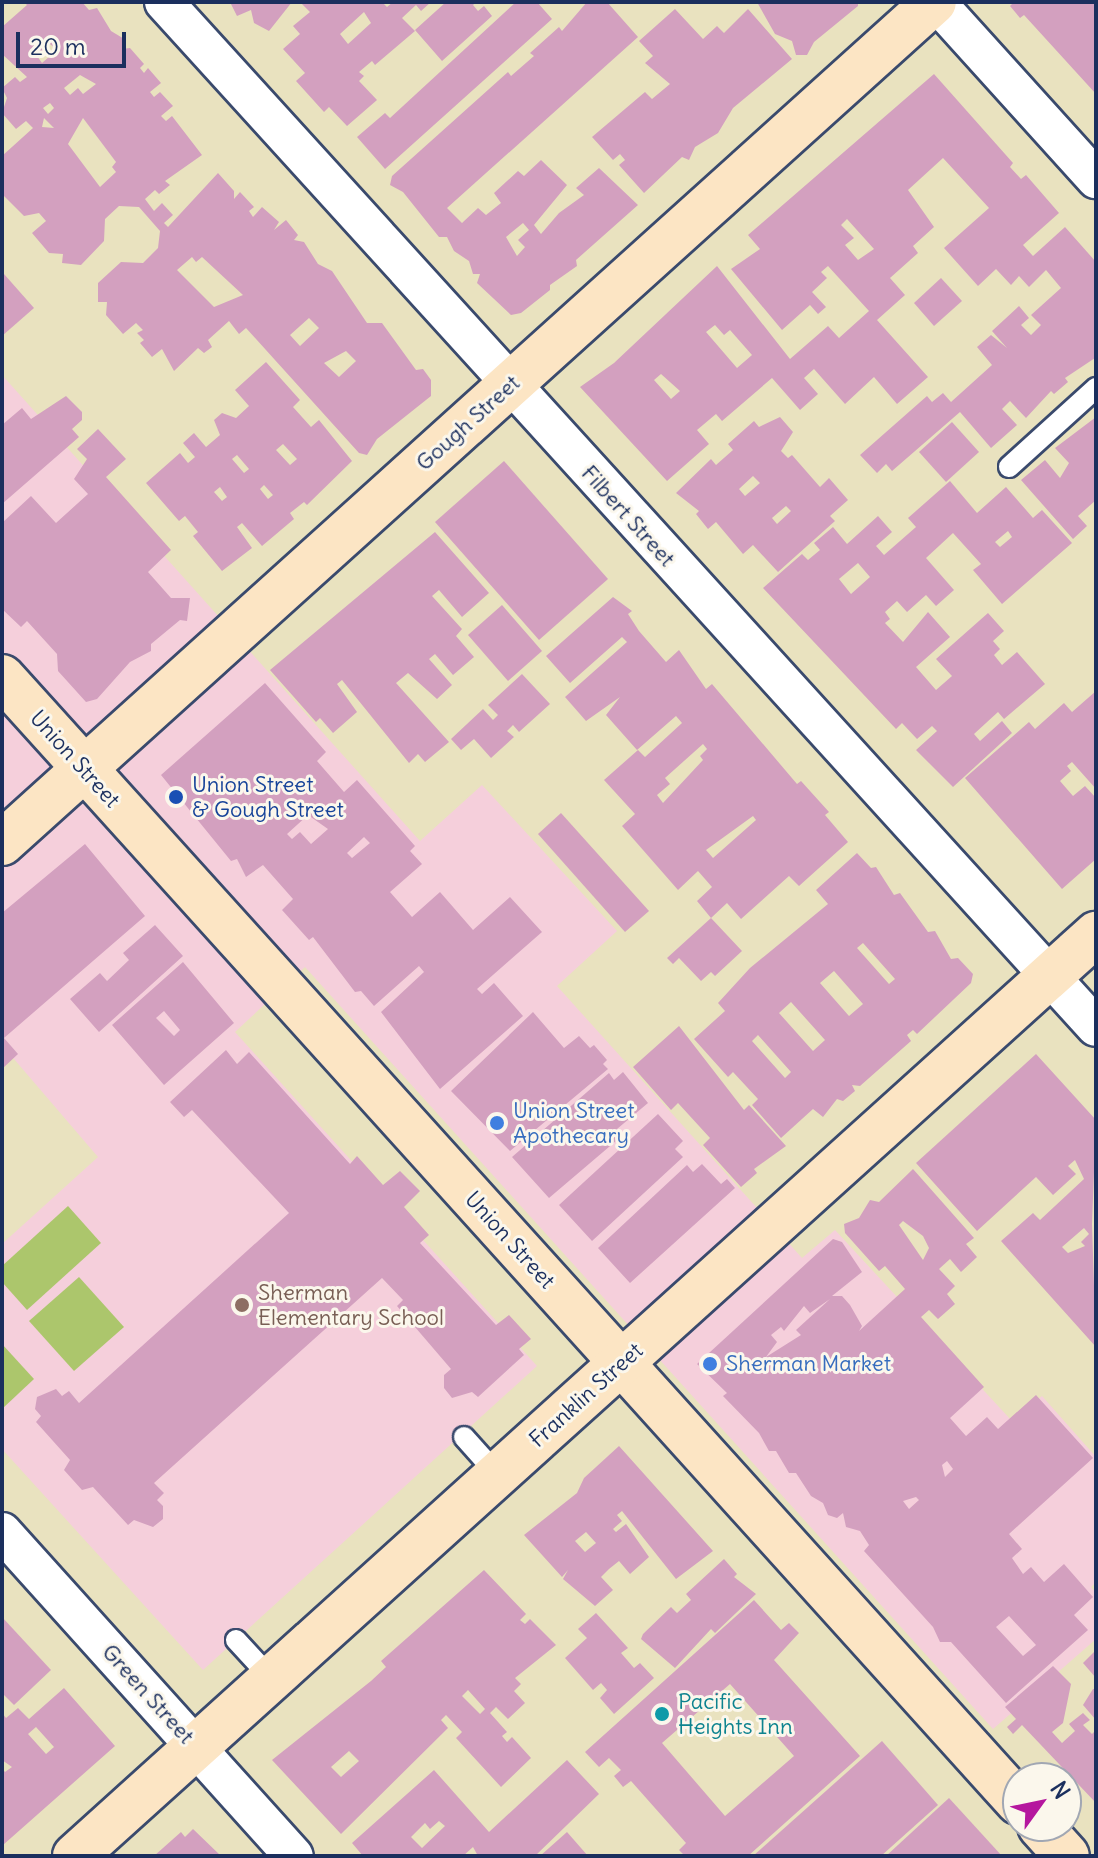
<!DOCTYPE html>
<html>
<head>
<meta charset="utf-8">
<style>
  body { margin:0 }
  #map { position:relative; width:1098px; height:1858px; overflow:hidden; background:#e9e2bf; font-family:Delius,sans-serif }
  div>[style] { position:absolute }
  .built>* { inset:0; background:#f5cfdb }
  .green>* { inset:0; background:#acc66c }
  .building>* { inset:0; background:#d3a0bf }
  .roads { filter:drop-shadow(2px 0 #3a4a6d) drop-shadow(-2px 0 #3a4a6d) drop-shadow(0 2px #3a4a6d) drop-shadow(0 -2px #3a4a6d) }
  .lane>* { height:20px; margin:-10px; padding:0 10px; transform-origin:10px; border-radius:10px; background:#fff }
  .street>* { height:38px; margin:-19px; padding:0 19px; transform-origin:19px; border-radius:19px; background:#fff }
  .secondary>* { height:44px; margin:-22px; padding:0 22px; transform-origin:22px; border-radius:22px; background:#fce5c4 }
  .dots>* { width:22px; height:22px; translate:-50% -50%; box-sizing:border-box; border:4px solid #fbf7ec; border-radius:50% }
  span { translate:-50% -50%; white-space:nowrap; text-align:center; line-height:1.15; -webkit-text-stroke:6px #fbf7ec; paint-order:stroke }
  .street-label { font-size:22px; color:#1b2f5e }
  .transit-label { font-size:22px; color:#164399 }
  .left { translate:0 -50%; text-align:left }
  .shop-label { font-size:22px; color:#366cbe }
  .education-label { font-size:22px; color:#785e54 }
  .culture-label { font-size:22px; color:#0d838f }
  .frame { position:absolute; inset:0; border:4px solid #1b2f5e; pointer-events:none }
  .north { position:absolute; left:1002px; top:1762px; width:80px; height:80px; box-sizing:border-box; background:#fbf7ec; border:2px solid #a1a7b3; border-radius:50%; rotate:57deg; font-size:22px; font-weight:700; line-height:32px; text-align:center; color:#1b2f5e }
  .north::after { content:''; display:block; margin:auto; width:28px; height:36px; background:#b5179e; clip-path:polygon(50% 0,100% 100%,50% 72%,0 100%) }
  .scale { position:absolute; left:16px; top:32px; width:110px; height:36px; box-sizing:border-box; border:4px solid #1b2f5e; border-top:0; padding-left:10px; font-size:24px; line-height:28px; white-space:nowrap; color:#1b2f5e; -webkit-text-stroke:6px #fbf7ec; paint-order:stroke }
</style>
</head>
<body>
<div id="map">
  <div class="built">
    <i style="clip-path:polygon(2px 375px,420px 841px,482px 785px,617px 931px,557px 986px,802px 1258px,835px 1230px,1012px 1421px,1042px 1396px,1096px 1457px,1096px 1582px,1091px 1587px,1096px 1593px,1096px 1639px,993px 1729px,305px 967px,235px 1032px,537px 1366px,203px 1670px,2px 1449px,2px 1244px,98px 1157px,2px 1045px)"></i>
  </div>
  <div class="green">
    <i style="clip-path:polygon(68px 1206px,101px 1243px,27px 1310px,2px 1282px,2px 1266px)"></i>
    <i style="clip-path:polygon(79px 1277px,124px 1327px,74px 1371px,29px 1321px)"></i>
    <i style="clip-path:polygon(2px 1344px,34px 1379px,2px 1409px)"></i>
  </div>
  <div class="building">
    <i style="clip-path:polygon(evenodd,24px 2px,82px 2px,89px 10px,97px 8px,111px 31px,126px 40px,122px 49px,130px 48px,144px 64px,140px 68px,144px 73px,148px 68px,161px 83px,150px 92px,154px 97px,160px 92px,173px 106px,161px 116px,166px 121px,172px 116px,202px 155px,165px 181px,170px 185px,159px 194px,155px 190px,145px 199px,154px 211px,162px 203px,173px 215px,164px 223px,168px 227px,218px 173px,234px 191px,234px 199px,240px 192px,254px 207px,249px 211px,253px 217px,262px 207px,279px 222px,274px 230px,286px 220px,298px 235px,294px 240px,304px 242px,318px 264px,332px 271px,367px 323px,382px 323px,416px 370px,423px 369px,431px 380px,431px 396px,377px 439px,367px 455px,359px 453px,246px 328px,239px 334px,229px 321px,208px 340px,212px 347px,204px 353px,198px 348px,174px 371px,162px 349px,152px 357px,140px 343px,144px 340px,137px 333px,143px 330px,136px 323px,123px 334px,106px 315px,107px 302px,98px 302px,98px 283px,121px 262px,143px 263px,158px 248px,160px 231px,139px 207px,119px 206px,105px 219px,104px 241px,81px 265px,62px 263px,63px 254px,49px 253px,32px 233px,46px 221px,39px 213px,24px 216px,2px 194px,2px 156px,33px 128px,26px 121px,16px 129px,2px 113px,7px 98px,2px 88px,15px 77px,20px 82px,27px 77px,2px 54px,2px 27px,27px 5px,24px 2px,50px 44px,57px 50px,42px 63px,37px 56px,50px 44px,24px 2px,80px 75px,96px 84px,83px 94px,78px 88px,70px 95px,64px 88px,80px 75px,24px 2px,50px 103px,54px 108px,48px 114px,43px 108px,50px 103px,24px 2px,44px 118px,54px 128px,42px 127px,44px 118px,24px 2px,83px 118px,116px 162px,112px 167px,116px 172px,100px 187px,68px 144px,83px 118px,24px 2px,192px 257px,196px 262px,202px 257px,243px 295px,214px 307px,177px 270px,192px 257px,24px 2px,309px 318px,319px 328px,300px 346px,290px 335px,309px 318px,24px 2px,346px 351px,356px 361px,339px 377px,324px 363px,346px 351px)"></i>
    <i style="clip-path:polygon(230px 2px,292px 2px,269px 31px,254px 23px,251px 10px,237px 16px)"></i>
    <i style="clip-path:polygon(evenodd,300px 2px,382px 2px,387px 7px,393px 2px,431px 2px,421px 11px,416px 5px,402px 18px,415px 31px,375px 65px,372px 61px,359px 72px,364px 76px,359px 81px,377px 100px,347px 126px,329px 107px,324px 112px,296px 81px,305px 73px,283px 49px,300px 34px,293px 26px,310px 12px,300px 2px,364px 12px,371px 23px,348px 44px,340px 34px,364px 12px)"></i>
    <i style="clip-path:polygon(446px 2px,476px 2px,473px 5px,478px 11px,484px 6px,492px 16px,442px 61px,415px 30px)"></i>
    <i style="clip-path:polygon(516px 2px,537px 2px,552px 19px,385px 169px,357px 137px,385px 113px,390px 118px)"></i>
    <i style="clip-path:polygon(evenodd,587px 2px,607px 2px,638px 37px,447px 208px,462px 223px,478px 208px,486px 215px,501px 203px,494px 193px,518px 171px,524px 176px,541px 160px,567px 185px,534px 225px,541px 234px,559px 213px,584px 195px,576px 188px,599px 168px,638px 205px,576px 260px,577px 266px,550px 285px,550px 290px,521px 313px,511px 315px,477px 283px,480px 274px,473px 274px,469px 261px,454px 251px,447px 237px,439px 237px,403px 192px,390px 185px,392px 176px,508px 72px,511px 76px,534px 56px,530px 53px,559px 27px,562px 31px,587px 2px,523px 223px,529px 230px,518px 240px,525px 247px,517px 256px,506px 237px,523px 223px)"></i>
    <i style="clip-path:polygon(757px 2px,858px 2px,858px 6px,814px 42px,807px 55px,796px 55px,792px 41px,775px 34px)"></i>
    <i style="clip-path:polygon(1014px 2px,1096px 2px,1096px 94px,1024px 15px,1020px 18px,1010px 6px)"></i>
    <i style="clip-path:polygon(675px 9px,703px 39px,717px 26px,724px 33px,748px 9px,792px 59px,733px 108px,718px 133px,695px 147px,689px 160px,682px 157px,644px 193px,619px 165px,625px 160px,620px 154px,613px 160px,592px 137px,645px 92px,652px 99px,670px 84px,645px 63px,653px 56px,639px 41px)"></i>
    <i style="clip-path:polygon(evenodd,934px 74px,1013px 163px,1010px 167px,1021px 179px,1026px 175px,1059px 213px,1023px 245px,1033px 256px,1065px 227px,1096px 262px,1095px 358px,1065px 378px,1068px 382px,1054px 394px,1051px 391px,1026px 418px,1010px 401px,1002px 409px,1017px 425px,991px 448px,960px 412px,892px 471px,886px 464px,877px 473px,860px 455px,927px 396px,932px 402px,943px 393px,951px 402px,992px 365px,977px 347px,991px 335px,1007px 348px,992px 331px,1019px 306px,1029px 318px,1021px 325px,1031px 335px,1041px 325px,1031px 315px,1061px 288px,1046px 270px,1029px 287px,1019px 276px,1011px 285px,996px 269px,978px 286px,944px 248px,989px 208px,943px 158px,908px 190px,934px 227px,913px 246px,918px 253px,890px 278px,905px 295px,877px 320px,928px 377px,897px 404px,874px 377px,845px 404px,814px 369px,804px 378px,818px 394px,800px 410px,772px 378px,722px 421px,716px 414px,697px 430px,709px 444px,667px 481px,580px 387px,614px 363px,717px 266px,790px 359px,828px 326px,839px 338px,869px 311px,828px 266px,821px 272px,827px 278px,812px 292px,826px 307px,818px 314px,810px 305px,782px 330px,731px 269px,760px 249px,748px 235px,934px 74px,847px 219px,874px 249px,858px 260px,845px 245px,854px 238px,841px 225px,847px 219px,934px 74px,715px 325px,724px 335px,730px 330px,752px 355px,737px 368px,706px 332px,715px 325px,934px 74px,661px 374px,680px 391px,671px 399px,654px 380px,661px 374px)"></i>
    <i style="clip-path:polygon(4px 274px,34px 308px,2px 336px,2px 276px)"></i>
    <i style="clip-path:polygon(941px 278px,962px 301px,934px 326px,914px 303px)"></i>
    <i style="clip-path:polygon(evenodd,266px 362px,300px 400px,293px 407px,311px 427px,319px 420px,352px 461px,307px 505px,304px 502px,290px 513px,294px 519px,262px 546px,242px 523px,237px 527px,252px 548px,222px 571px,193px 536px,198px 532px,185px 516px,179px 521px,146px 483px,180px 453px,188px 463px,195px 457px,183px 443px,194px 433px,206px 447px,220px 435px,214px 420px,222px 413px,236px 418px,249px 406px,235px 390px,266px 362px,283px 444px,297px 459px,290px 465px,276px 450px,283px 444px,266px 362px,237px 455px,249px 469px,244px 473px,232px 459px,237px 455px,266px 362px,264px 485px,273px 495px,268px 499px,260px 489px,264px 485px,266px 362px,220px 487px,227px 497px,222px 501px,214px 492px,220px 487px)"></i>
    <i style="clip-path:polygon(66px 396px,82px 412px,82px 420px,72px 429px,79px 437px,2px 504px,2px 425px,22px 408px,31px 419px)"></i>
    <i style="clip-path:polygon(evenodd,780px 417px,793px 432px,781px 451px,788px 458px,792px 455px,820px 487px,829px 478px,848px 500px,830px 516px,835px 521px,778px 572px,753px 545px,743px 554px,716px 522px,708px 529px,696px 514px,699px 511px,676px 493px,711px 459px,716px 465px,733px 450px,728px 444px,754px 421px,759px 427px,780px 417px,753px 476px,760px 483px,745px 496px,739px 489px,753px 476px,780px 417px,786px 506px,791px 511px,777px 524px,772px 518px,786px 506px)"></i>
    <i style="clip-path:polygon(1096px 417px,1096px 500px,1078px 516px,1087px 526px,1073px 539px,1021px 480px,1045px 460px,1060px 478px,1069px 463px,1055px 448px)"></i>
    <i style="clip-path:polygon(952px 422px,979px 452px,946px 482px,919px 452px)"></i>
    <i style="clip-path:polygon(98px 429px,126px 459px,106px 477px,171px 550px,148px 572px,171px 598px,190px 598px,187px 621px,180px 620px,151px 644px,151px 651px,130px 662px,97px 699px,86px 702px,58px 671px,57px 654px,27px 621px,21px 627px,2px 609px,2px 523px,31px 496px,56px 523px,88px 494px,74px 479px,87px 459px,77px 449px)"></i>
    <i style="clip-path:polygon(504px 461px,608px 579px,539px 640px,435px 522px)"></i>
    <i style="clip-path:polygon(evenodd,950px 481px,977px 513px,1006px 487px,1033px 518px,1042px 510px,1072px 543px,1002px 604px,973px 570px,981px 564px,953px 533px,926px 558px,954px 590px,936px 606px,926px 595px,907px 612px,897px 601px,885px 612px,890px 619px,885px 623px,903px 642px,928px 612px,950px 637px,916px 667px,936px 690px,952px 676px,936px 659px,988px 613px,1004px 631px,993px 641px,1000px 649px,994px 655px,1002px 665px,1017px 652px,1045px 684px,1004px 719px,998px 712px,974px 734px,980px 741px,1002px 721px,1012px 733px,953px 787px,916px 750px,937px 731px,932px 726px,917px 739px,902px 723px,896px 729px,763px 588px,802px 554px,808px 560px,820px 550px,814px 543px,833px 527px,847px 544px,878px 516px,892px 532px,876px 546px,884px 555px,916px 527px,908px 518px,950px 481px,1008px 531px,1012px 537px,1000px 547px,995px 542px,1008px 531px,950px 481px,858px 563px,870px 577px,851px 594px,839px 579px,858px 563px)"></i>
    <i style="clip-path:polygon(435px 532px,489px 593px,462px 617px,439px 590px,432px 596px,462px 629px,456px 636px,474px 657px,453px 675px,435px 654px,429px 659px,452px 685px,437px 699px,408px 673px,396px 683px,449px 742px,425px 762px,418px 754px,409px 763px,342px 680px,337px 684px,357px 712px,333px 733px,320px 718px,316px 722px,270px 670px)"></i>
    <i style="clip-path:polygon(evenodd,613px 597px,632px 611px,628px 614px,639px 631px,666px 662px,679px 650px,706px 689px,712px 684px,797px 784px,801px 781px,829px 812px,825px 815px,848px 842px,799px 886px,789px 876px,741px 919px,727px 903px,711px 918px,697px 901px,712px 887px,698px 871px,678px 890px,622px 826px,635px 814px,604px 780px,638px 750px,645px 757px,682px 723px,676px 716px,637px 750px,606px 715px,620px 697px,586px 721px,565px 697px,627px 642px,622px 637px,570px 683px,546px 656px,613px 597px,703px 744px,707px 749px,700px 756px,703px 760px,663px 803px,657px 795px,670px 784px,665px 778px,703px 744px,613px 597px,753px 816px,756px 820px,713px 858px,706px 850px,753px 816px)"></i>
    <i style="clip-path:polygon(502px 605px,542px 651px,508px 681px,468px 635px)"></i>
    <i style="clip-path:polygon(522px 674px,550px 704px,519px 732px,513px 725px,507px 731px,514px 737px,491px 758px,474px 739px,461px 750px,451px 739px,483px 709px,493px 720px,498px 715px,488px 705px)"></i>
    <i style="clip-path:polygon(evenodd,265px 683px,326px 752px,317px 761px,344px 792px,357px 780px,415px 846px,410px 851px,422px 864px,390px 892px,412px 917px,440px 892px,473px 930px,510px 897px,542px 932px,477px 989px,482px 994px,494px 983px,523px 1016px,440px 1089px,381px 1012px,424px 972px,419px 966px,374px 1006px,361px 991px,355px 992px,313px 937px,309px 940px,282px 910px,293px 899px,263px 865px,246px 877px,237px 859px,231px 861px,161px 775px,265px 683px,308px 815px,328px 829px,311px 844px,300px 832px,292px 839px,287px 834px,308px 815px,265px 683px,364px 837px,370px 843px,352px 858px,347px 853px,364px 837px)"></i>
    <i style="clip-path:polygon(1096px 691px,1096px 789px,1072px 762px,1067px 766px,1071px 771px,1060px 781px,1073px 796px,1085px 786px,1096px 798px,1096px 859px,1062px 889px,965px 778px,1029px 722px,1035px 729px,1064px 703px,1072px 712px)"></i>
    <i style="clip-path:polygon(561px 813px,649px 911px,625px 932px,538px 834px)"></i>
    <i style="clip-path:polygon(85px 844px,145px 916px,4px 1038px,18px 1054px,2px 1069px,2px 913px)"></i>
    <i style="clip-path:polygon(evenodd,857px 853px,871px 868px,876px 867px,894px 895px,900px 893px,928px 932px,935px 931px,951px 959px,958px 958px,973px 974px,971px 983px,917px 1034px,913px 1030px,907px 1035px,911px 1041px,860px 1086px,852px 1085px,855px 1091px,843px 1101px,837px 1099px,823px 1117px,813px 1109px,781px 1138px,752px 1105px,758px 1099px,733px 1072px,728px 1077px,694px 1039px,725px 1011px,718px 1003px,750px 968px,828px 904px,816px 890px,857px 853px,863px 943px,895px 979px,889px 984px,857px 948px,863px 943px,857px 853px,834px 971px,863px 1004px,849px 1016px,820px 983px,834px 971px,857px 853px,791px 1002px,825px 1040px,813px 1051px,779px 1013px,791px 1002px,857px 853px,758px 1035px,791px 1072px,785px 1078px,752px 1041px,758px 1035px)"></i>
    <i style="clip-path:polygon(711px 918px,742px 951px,715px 976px,711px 972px,701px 981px,679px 958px,673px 964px,667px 958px)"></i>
    <i style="clip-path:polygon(155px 925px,183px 956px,99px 1032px,70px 999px,100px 973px,107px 981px,129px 960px,123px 953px)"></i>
    <i style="clip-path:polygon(evenodd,183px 962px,234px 1023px,164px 1085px,112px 1025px,183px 962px,164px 1011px,180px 1030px,174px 1036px,156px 1018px,164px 1011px)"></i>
    <i style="clip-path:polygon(533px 1012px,564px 1048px,579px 1036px,590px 1048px,594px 1045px,607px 1060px,603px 1064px,608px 1069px,510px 1151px,451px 1091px)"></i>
    <i style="clip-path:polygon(679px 1026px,744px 1110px,749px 1105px,786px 1146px,754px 1169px,757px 1173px,741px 1187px,703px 1145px,710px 1138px,678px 1103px,671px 1110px,633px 1067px)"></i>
    <i style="clip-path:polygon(226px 1050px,237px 1064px,249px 1052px,350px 1164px,357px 1156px,383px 1185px,400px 1171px,420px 1191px,404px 1207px,429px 1235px,420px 1243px,496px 1325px,509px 1315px,531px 1339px,519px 1349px,524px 1355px,478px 1397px,472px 1392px,452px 1398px,444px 1388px,444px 1375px,451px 1369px,397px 1306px,403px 1300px,382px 1278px,154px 1483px,164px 1493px,157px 1500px,163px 1506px,163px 1519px,153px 1527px,134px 1520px,128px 1525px,93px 1487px,82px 1490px,64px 1470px,70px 1460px,36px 1422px,41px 1416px,35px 1409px,37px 1397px,56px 1389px,62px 1396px,69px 1391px,79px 1403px,289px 1213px,192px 1110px,184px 1117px,170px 1102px)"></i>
    <i style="clip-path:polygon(evenodd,1036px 1054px,1096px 1120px,1092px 1224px,1096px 1347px,1001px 1241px,1033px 1213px,1040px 1220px,1084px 1179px,1075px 1160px,1068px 1166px,1076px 1174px,1053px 1195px,1036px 1177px,977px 1231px,916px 1163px,1036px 1054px,1084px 1228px,1089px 1234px,1081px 1242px,1085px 1246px,1068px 1253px,1062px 1247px,1084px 1228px)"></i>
    <i style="clip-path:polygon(623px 1072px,648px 1103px,617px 1129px,623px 1135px,549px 1198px,512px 1157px,609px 1073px,614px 1080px)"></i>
    <i style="clip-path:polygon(658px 1114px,683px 1141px,675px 1149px,683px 1157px,592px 1241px,559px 1205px)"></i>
    <i style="clip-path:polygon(702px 1164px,721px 1184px,727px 1179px,735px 1188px,630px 1283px,598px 1248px,687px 1165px,693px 1172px)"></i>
    <i style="clip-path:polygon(evenodd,913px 1169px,974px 1238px,966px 1244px,977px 1257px,961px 1272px,950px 1259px,939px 1269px,955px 1286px,947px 1294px,955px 1304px,938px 1319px,929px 1310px,921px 1317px,984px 1387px,950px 1418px,966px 1436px,987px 1417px,998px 1429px,1036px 1395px,1093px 1458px,1009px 1534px,1022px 1549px,1012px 1558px,1023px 1574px,1031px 1567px,1044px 1582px,1064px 1564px,1093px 1597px,1074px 1615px,1088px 1630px,1006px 1703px,951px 1642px,940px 1642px,933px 1627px,864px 1551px,869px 1545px,860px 1531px,846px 1527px,843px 1513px,837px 1518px,828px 1515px,823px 1503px,811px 1496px,796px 1473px,789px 1473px,776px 1451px,769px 1451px,759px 1433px,723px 1396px,727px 1393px,697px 1364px,833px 1239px,842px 1242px,862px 1272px,832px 1296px,842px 1296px,850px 1305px,862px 1326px,859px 1331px,905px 1289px,885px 1266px,879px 1271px,845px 1233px,844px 1224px,859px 1218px,870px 1200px,879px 1202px,913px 1169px,903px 1221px,923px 1236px,929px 1248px,923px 1260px,899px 1225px,903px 1221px,913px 1169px,830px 1299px,796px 1330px,801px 1335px,766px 1357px,777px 1342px,771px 1335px,781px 1327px,784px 1331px,804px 1306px,810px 1313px,830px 1299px,913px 1169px,947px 1461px,953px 1469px,945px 1477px,942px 1465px,947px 1461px,913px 1169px,916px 1497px,919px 1500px,909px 1509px,903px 1501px,916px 1497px,913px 1169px,1009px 1616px,1036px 1645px,1023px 1656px,996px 1627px,1009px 1616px)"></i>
    <i style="clip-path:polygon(evenodd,619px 1446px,713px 1551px,676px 1579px,622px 1511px,617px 1515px,622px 1521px,613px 1529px,616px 1532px,626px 1524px,649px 1557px,630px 1574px,619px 1561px,609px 1569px,601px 1577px,613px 1590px,595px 1606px,563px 1579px,568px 1570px,562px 1577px,524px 1535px,577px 1493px,584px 1478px,619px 1446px,586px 1532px,596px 1543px,585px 1552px,575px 1541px,586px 1532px)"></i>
    <i style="clip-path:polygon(724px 1559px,737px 1574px,734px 1577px,756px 1594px,715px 1633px,711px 1629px,675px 1668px,641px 1639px,643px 1634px,671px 1607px,677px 1613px,691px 1600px,686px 1594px)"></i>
    <i style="clip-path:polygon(evenodd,484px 1570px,526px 1614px,520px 1620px,525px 1624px,530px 1619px,556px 1645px,515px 1678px,521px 1684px,514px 1691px,525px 1703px,508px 1719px,496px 1707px,490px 1713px,507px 1732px,502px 1736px,507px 1742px,512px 1737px,531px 1758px,501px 1787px,456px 1738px,462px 1732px,446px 1715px,441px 1720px,448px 1728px,341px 1834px,272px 1760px,371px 1681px,386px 1667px,381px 1661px,484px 1570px,468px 1690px,485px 1709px,480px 1714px,462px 1696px,468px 1690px,484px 1570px,349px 1751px,359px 1761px,341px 1777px,331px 1767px,349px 1751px)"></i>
    <i style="clip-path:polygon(evenodd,754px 1600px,781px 1630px,789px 1623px,799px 1633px,774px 1660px,860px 1756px,748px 1856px,685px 1856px,679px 1850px,686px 1843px,631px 1781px,623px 1787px,614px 1776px,621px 1770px,609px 1758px,599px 1767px,585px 1752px,754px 1600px,730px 1684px,794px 1756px,725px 1816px,662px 1743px,730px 1684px)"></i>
    <i style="clip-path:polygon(596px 1613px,628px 1648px,621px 1653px,634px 1668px,640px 1663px,654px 1678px,614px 1714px,600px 1698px,607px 1690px,601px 1683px,593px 1690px,565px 1658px,587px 1638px,578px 1629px)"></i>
    <i style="clip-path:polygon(2px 1617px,51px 1670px,14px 1705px,2px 1693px)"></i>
    <i style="clip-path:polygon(1094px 1652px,1096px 1654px,1096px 1678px,1083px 1663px)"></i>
    <i style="clip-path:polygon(1053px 1666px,1071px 1684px,1063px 1723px,1052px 1732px,1062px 1743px,1075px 1731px,1069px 1724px,1083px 1713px,1090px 1720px,1083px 1725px,1092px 1734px,1096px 1730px,1096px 1803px,1022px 1725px,1013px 1734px,1007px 1727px,1016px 1719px,1005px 1707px)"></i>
    <i style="clip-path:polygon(evenodd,64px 1688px,115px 1746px,3px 1845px,2px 1768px,5px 1772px,12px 1767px,2px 1760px,2px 1713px,6px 1718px,18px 1708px,29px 1719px,64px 1688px,36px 1727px,54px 1747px,46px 1754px,28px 1734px,36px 1727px)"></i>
    <i style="clip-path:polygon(1093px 1689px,1096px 1689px,1096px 1720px,1083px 1705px)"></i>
    <i style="clip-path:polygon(882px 1741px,938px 1805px,881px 1856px,753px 1856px)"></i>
    <i style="clip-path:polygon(evenodd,567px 1760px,599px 1794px,535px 1856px,478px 1856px,473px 1847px,463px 1856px,363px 1856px,352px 1843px,434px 1770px,489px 1832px,567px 1760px,439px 1821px,445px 1826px,422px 1848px,411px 1837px,425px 1823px,430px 1829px,439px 1821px)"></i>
    <i style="clip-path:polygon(949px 1798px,1002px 1856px,886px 1856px)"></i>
    <i style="clip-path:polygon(193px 1829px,221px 1856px,154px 1856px,181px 1832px,185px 1837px)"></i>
    <i style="clip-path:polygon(567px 1832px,588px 1856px,540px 1856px)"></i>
  </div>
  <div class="roads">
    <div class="lane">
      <i style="left:1009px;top:467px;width:118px;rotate:-42.2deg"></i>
      <i style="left:464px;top:1437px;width:51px;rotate:48.2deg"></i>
      <i style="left:236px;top:1640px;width:53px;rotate:47.3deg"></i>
    </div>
    <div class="street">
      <i style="left:164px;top:2px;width:1385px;rotate:47.72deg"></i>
      <i style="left:936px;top:2px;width:239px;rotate:47.9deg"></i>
      <i style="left:2px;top:1532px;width:436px;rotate:48deg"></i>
    </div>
    <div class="secondary">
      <i style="left:2px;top:677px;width:1516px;rotate:47.91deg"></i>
      <i style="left:2px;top:843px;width:1255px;rotate:-42.06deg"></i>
      <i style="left:1040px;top:1826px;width:40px;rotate:48deg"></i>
      <i style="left:75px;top:1856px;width:1376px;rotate:-42.08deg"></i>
    </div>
  </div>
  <div class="dots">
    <i style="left:176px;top:797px;background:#1a4fb4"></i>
    <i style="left:497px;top:1123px;background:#3f7fe0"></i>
    <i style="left:242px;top:1305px;background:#8d6e63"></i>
    <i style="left:710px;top:1364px;background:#3f7fe0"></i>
    <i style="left:662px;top:1714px;background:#0f9aa8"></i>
  </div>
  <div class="street-label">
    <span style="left:468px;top:423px;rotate:-42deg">Gough Street</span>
    <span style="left:628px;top:516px;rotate:48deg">Filbert Street</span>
    <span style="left:75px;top:759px;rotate:48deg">Union Street</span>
    <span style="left:510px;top:1240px;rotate:48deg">Union Street</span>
    <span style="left:586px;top:1395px;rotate:-42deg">Franklin Street</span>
    <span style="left:148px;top:1694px;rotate:48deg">Green Street</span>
  </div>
  <div class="transit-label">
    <span class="left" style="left:192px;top:797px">Union Street<br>&amp; Gough Street</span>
  </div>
  <div class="shop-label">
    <span class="left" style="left:513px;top:1123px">Union Street<br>Apothecary</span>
    <span class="left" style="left:726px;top:1364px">Sherman Market</span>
  </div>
  <div class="education-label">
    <span class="left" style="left:258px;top:1305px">Sherman<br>Elementary School</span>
  </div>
  <div class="culture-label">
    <span class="left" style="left:678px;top:1714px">Pacific<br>Heights Inn</span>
  </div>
  <div class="frame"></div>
  <div class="north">N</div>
  <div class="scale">20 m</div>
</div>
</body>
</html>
